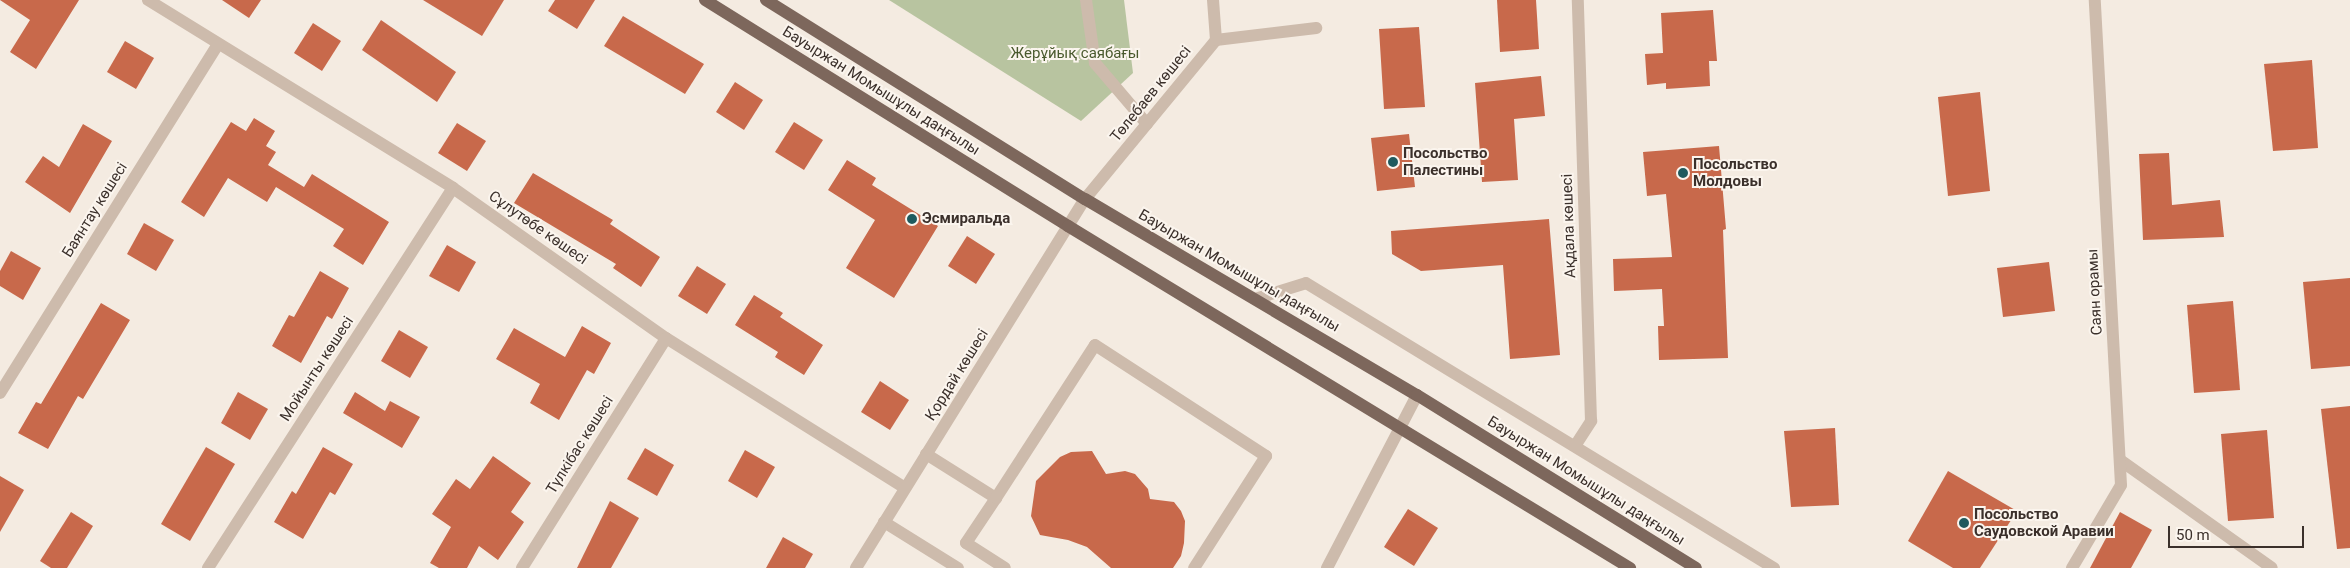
<!DOCTYPE html>
<html>
<head>
<meta charset="utf-8">
<style>
  body { margin:0 }
  #map { position:relative; width:2350px; height:568px; overflow:hidden; background:#f4ebe1; font-family:Roboto,sans-serif }
  div>[style] { position:absolute }
  .green>* { inset:0; background:#b8c4a0 }
  .building>* { inset:0; background:#c8694b }
  .minor>* { height:12px; margin:-6px; padding:0 6px; transform-origin:6px; border-radius:6px; background:#cdbbac }
  .major>* { height:12px; margin:-6px; padding:0 6px; transform-origin:6px; border-radius:6px; background:#7d675c }
  .dots>* { width:14px; height:14px; translate:-50% -50%; box-sizing:border-box; border:2px solid #fbf5ee; border-radius:50% }
  span { translate:-50% -50%; white-space:nowrap; text-align:center; line-height:1.15; -webkit-text-stroke:4px #fbf5ee; paint-order:stroke }
  .park-label { font-size:15px; color:#4a5a2e }
  .street-label { font-size:15px; color:#3b302b }
  .poi-label { font-size:15px; color:#3b302b; font-weight:700 }
  .left { translate:0 -50%; text-align:left }
  .scale { position:absolute; left:2168px; top:526px; width:136px; height:22px; box-sizing:border-box; border:2px solid #3b302b; border-top:0; padding-left:6px; font-size:15px; line-height:18px; white-space:nowrap; color:#3b302b; -webkit-text-stroke:4px #fbf5ee; paint-order:stroke }
</style>
</head>
<body>
<div id="map">
  <div class="green">
    <i style="clip-path:polygon(889px 0,1124px 0,1133px 73px,1081px 121px)"></i>
  </div>
  <div class="building">
    <i style="clip-path:polygon(0 0,79px 0,36px 69px,10px 52px,30px 20px)"></i>
    <i style="clip-path:polygon(222px 0,261px 0,249px 18px)"></i>
    <i style="clip-path:polygon(423px 0,504px 0,482px 36px)"></i>
    <i style="clip-path:polygon(555px 0,595px 0,577px 29px,548px 11px)"></i>
    <i style="clip-path:polygon(1497px 0,1536px 0,1539px 49px,1500px 52px)"></i>
    <i style="clip-path:polygon(1713px 10px,1717px 61px,1709px 61px,1710px 86px,1666px 89px,1666px 83px,1647px 85px,1645px 54px,1663px 53px,1661px 13px)"></i>
    <i style="clip-path:polygon(623px 16px,704px 64px,685px 94px,604px 46px)"></i>
    <i style="clip-path:polygon(381px 20px,456px 72px,437px 102px,362px 50px)"></i>
    <i style="clip-path:polygon(313px 23px,341px 41px,322px 71px,294px 53px)"></i>
    <i style="clip-path:polygon(1419px 27px,1425px 107px,1384px 109px,1379px 29px)"></i>
    <i style="clip-path:polygon(125px 41px,154px 58px,136px 89px,107px 72px)"></i>
    <i style="clip-path:polygon(2312px 60px,2318px 148px,2273px 151px,2264px 64px)"></i>
    <i style="clip-path:polygon(1541px 76px,1545px 116px,1514px 119px,1518px 180px,1482px 182px,1475px 83px)"></i>
    <i style="clip-path:polygon(735px 82px,763px 100px,744px 130px,716px 112px)"></i>
    <i style="clip-path:polygon(1980px 92px,1990px 191px,1948px 196px,1938px 97px)"></i>
    <i style="clip-path:polygon(254px 118px,275px 131px,266px 146px,276px 152px,268px 165px,304px 187px,312px 174px,389px 222px,363px 265px,333px 246px,344px 229px,276px 187px,267px 202px,228px 178px,204px 217px,181px 202px,231px 122px,246px 131px)"></i>
    <i style="clip-path:polygon(794px 122px,823px 140px,804px 170px,775px 152px)"></i>
    <i style="clip-path:polygon(457px 123px,486px 141px,467px 171px,438px 153px)"></i>
    <i style="clip-path:polygon(83px 124px,112px 141px,70px 213px,25px 182px,43px 156px,59px 167px)"></i>
    <i style="clip-path:polygon(1409px 134px,1415px 187px,1377px 191px,1371px 138px)"></i>
    <i style="clip-path:polygon(1719px 146px,1726px 229px,1723px 230px,1728px 358px,1659px 360px,1658px 326px,1664px 326px,1662px 289px,1614px 291px,1613px 259px,1672px 257px,1666px 194px,1647px 196px,1643px 152px)"></i>
    <i style="clip-path:polygon(2169px 153px,2172px 205px,2220px 200px,2224px 237px,2143px 240px,2139px 154px)"></i>
    <i style="clip-path:polygon(847px 160px,876px 178px,872px 185px,938px 226px,894px 298px,846px 268px,875px 220px,828px 190px)"></i>
    <i style="clip-path:polygon(533px 173px,613px 220px,610px 224px,660px 257px,641px 287px,613px 268px,616px 264px,514px 203px)"></i>
    <i style="clip-path:polygon(1549px 219px,1560px 355px,1510px 359px,1503px 265px,1421px 271px,1392px 254px,1391px 231px)"></i>
    <i style="clip-path:polygon(144px 223px,174px 240px,156px 271px,127px 254px)"></i>
    <i style="clip-path:polygon(967px 236px,995px 254px,976px 284px,948px 266px)"></i>
    <i style="clip-path:polygon(447px 245px,476px 262px,459px 292px,429px 276px)"></i>
    <i style="clip-path:polygon(11px 251px,41px 268px,23px 300px,0 286px,0 271px)"></i>
    <i style="clip-path:polygon(2049px 262px,2055px 311px,2003px 317px,1997px 268px)"></i>
    <i style="clip-path:polygon(697px 266px,726px 284px,707px 314px,678px 296px)"></i>
    <i style="clip-path:polygon(320px 271px,349px 288px,332px 319px,327px 316px,301px 363px,272px 346px,289px 315px,294px 317px)"></i>
    <i style="clip-path:polygon(2350px 278px,2350px 366px,2311px 369px,2303px 282px)"></i>
    <i style="clip-path:polygon(754px 295px,783px 313px,780px 317px,823px 345px,804px 375px,775px 357px,778px 352px,735px 325px)"></i>
    <i style="clip-path:polygon(2233px 301px,2240px 390px,2194px 393px,2187px 305px)"></i>
    <i style="clip-path:polygon(101px 303px,130px 320px,83px 399px,78px 396px,48px 449px,18px 433px,36px 402px,41px 404px)"></i>
    <i style="clip-path:polygon(582px 326px,611px 343px,594px 374px,587px 370px,559px 420px,530px 403px,540px 384px,496px 359px,514px 328px,565px 357px)"></i>
    <i style="clip-path:polygon(399px 330px,428px 347px,410px 378px,381px 361px)"></i>
    <i style="clip-path:polygon(880px 381px,909px 400px,890px 430px,861px 412px)"></i>
    <i style="clip-path:polygon(238px 392px,268px 409px,250px 440px,221px 423px)"></i>
    <i style="clip-path:polygon(355px 392px,385px 411px,390px 401px,420px 417px,402px 448px,343px 413px)"></i>
    <i style="clip-path:polygon(2350px 406px,2350px 548px,2337px 549px,2321px 409px)"></i>
    <i style="clip-path:polygon(1835px 428px,1839px 505px,1791px 507px,1784px 431px)"></i>
    <i style="clip-path:polygon(2267px 430px,2274px 518px,2228px 521px,2221px 434px)"></i>
    <i style="clip-path:polygon(206px 447px,235px 464px,190px 541px,161px 524px)"></i>
    <i style="clip-path:polygon(323px 447px,353px 464px,335px 495px,330px 492px,303px 539px,274px 522px,292px 491px,296px 494px)"></i>
    <i style="clip-path:polygon(645px 448px,674px 465px,657px 496px,627px 479px)"></i>
    <i style="clip-path:polygon(745px 450px,775px 467px,757px 498px,728px 481px)"></i>
    <i style="clip-path:polygon(1092px 451px,1106px 474px,1125px 471px,1135px 474px,1148px 489px,1150px 499px,1174px 502px,1181px 511px,1185px 521px,1184px 543px,1181px 556px,1173px 568px,1111px 568px,1087px 547px,1068px 540px,1040px 535px,1031px 516px,1036px 481px,1060px 457px,1071px 452px)"></i>
    <i style="clip-path:polygon(493px 456px,531px 483px,511px 512px,524px 522px,498px 560px,479px 546px,467px 568px,439px 568px,430px 563px,451px 527px,432px 514px,456px 479px,470px 489px)"></i>
    <i style="clip-path:polygon(1948px 471px,2017px 511px,1980px 568px,1953px 568px,1908px 541px)"></i>
    <i style="clip-path:polygon(0 476px,24px 490px,0 532px)"></i>
    <i style="clip-path:polygon(610px 501px,639px 518px,611px 568px,577px 568px)"></i>
    <i style="clip-path:polygon(1408px 509px,1438px 528px,1414px 566px,1384px 547px)"></i>
    <i style="clip-path:polygon(71px 512px,93px 526px,67px 568px,51px 568px,40px 561px)"></i>
    <i style="clip-path:polygon(2120px 512px,2152px 530px,2131px 568px,2090px 568px)"></i>
    <i style="clip-path:polygon(783px 537px,813px 554px,805px 568px,766px 568px)"></i>
  </div>
  <div class="minor">
    <i style="left:148px;top:0;width:358px;rotate:31.6deg"></i>
    <i style="left:453px;top:188px;width:261px;rotate:35.2deg"></i>
    <i style="left:666px;top:338px;width:282px;rotate:32.1deg"></i>
    <i style="left:1086px;top:0;width:64px;rotate:81.9deg"></i>
    <i style="left:1095px;top:63px;width:80px;rotate:49.6deg"></i>
    <i style="left:1216px;top:40px;width:101px;rotate:-6.8deg"></i>
    <i style="left:1255px;top:299px;width:53px;rotate:-17.4deg"></i>
    <i style="left:1306px;top:283px;width:548px;rotate:31.34deg"></i>
    <i style="left:0;top:393px;width:411px;rotate:-58deg"></i>
    <i style="left:1575px;top:446px;width:30px;rotate:-57deg"></i>
    <i style="left:1591px;top:421px;width:421px;rotate:-91.8deg"></i>
    <i style="left:926px;top:454px;width:83px;rotate:32.2deg"></i>
    <i style="left:996px;top:498px;width:54px;rotate:123.7deg"></i>
    <i style="left:966px;top:543px;width:46px;rotate:32.7deg"></i>
    <i style="left:2120px;top:460px;width:186px;rotate:35.4deg"></i>
    <i style="left:996px;top:498px;width:182px;rotate:-57.1deg"></i>
    <i style="left:1095px;top:345px;width:204px;rotate:33deg"></i>
    <i style="left:1266px;top:456px;width:133px;rotate:122.7deg"></i>
    <i style="left:884px;top:522px;width:87px;rotate:31.9deg"></i>
    <i style="left:208px;top:568px;width:452px;rotate:-57.2deg"></i>
    <i style="left:522px;top:568px;width:271px;rotate:-57.9deg"></i>
    <i style="left:856px;top:568px;width:434px;rotate:-58.2deg"></i>
    <i style="left:1085px;top:199px;width:206px;rotate:-50.5deg"></i>
    <i style="left:1216px;top:40px;width:40px;rotate:-94.3deg"></i>
    <i style="left:1327px;top:568px;width:195px;rotate:-62.5deg"></i>
    <i style="left:2072px;top:568px;width:96px;rotate:-59.4deg"></i>
    <i style="left:2121px;top:485px;width:486px;rotate:-93.1deg"></i>
  </div>
  <div class="major">
    <i style="left:705px;top:0;width:428px;rotate:31.9deg"></i>
    <i style="left:1068px;top:226px;width:658px;rotate:31.32deg"></i>
    <i style="left:766px;top:0;width:376px;rotate:32deg"></i>
    <i style="left:1085px;top:199px;width:386px;rotate:30.6deg"></i>
    <i style="left:1417px;top:395px;width:328px;rotate:31.8deg"></i>
  </div>
  <div class="dots">
    <i style="left:1393px;top:162px;background:#1f5a5e"></i>
    <i style="left:1683px;top:173px;background:#1f5a5e"></i>
    <i style="left:912px;top:219px;background:#1f5a5e"></i>
    <i style="left:1964px;top:523px;background:#1f5a5e"></i>
  </div>
  <div class="park-label">
    <span style="left:1075px;top:54px">Жерұйық саябағы</span>
  </div>
  <div class="street-label">
    <span style="left:881px;top:91px;rotate:32deg">Бауыржан Момышұлы даңғылы</span>
    <span style="left:1151px;top:94px;rotate:-51deg">Төлебаев көшесі</span>
    <span style="left:95px;top:210px;rotate:-58deg">Баянтау көшесі</span>
    <span style="left:1569px;top:226px;rotate:-92deg">Ақдала көшесі</span>
    <span style="left:538px;top:228px;rotate:35deg">Сұлутөбе көшесі</span>
    <span style="left:1239px;top:271px;rotate:30deg">Бауыржан Момышұлы даңғылы</span>
    <span style="left:2095px;top:292px;rotate:-93deg">Саян орамы</span>
    <span style="left:317px;top:369px;rotate:-57deg">Мойынты көшесі</span>
    <span style="left:957px;top:375px;rotate:-58deg">Қордай көшесі</span>
    <span style="left:580px;top:445px;rotate:-58deg">Түлкібас көшесі</span>
    <span style="left:1586px;top:481px;rotate:32deg">Бауыржан Момышұлы даңғылы</span>
  </div>
  <div class="poi-label">
    <span class="left" style="left:1403px;top:162px">Посольство<br>Палестины</span>
    <span class="left" style="left:1693px;top:173px">Посольство<br>Молдовы</span>
    <span class="left" style="left:922px;top:219px">Эсмиральда</span>
    <span class="left" style="left:1974px;top:523px">Посольство<br>Саудовской Аравии</span>
  </div>
  <div class="scale">50 m</div>
</div>
</body>
</html>
